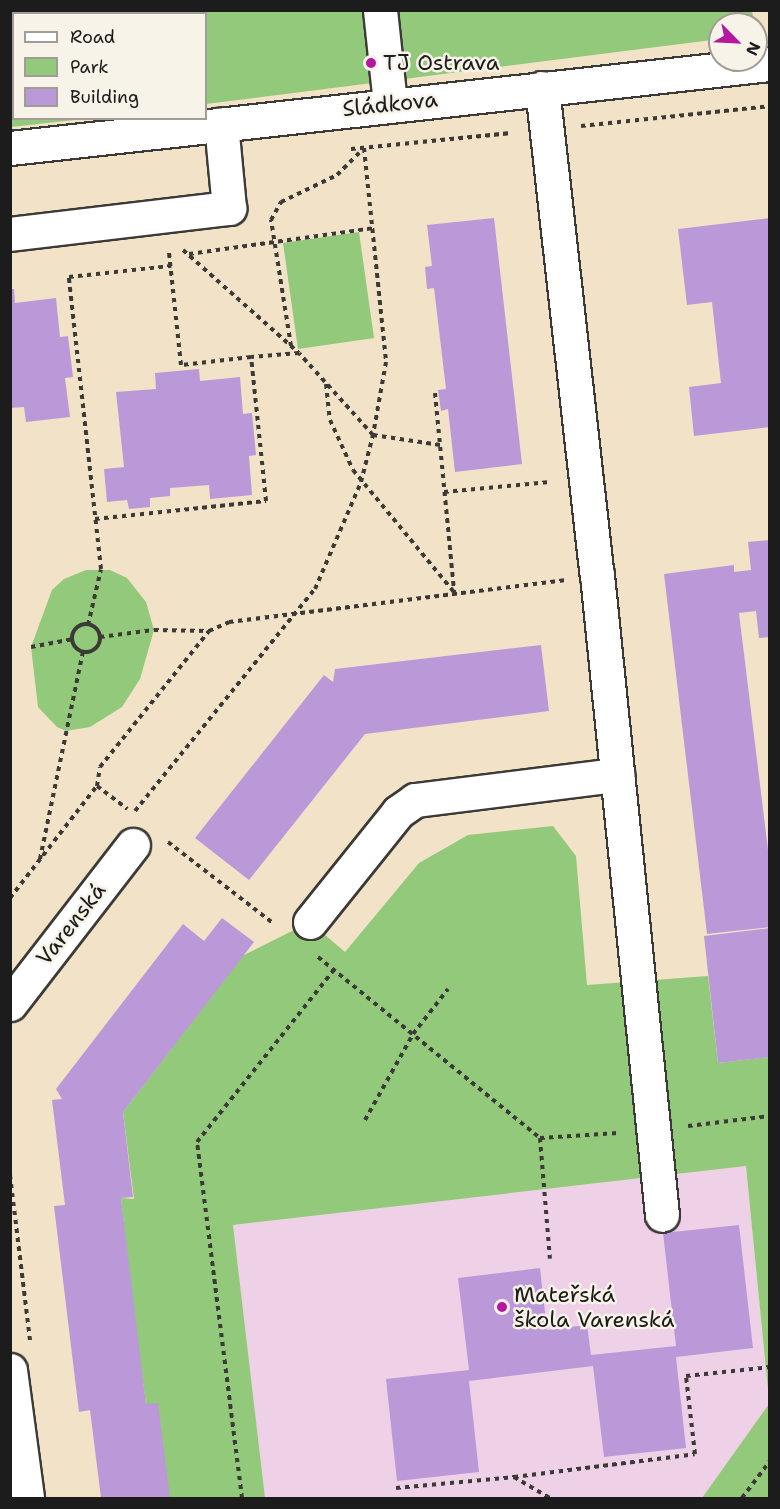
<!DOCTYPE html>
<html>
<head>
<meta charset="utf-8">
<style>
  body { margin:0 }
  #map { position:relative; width:780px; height:1509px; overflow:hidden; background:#f2e2c7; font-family:"Shantell Sans",sans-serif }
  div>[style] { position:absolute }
  .built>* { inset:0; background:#eed0e7 }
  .green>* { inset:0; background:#93c97b }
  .building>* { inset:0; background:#bb99d8 }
  .path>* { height:4px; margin-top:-2px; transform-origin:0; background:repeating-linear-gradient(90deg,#3c3a36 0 4.5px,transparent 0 9px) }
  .path>.ring { margin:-2px; padding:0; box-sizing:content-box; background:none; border:4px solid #3c3a36; border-radius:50% }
  .roads { filter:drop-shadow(2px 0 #3c3a36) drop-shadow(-2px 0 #3c3a36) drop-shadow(0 2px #3c3a36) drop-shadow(0 -2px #3c3a36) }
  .minor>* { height:33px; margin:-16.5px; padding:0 16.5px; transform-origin:16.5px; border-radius:16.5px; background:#fff }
  .dots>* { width:16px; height:16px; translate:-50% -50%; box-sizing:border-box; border:3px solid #f7f3e8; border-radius:50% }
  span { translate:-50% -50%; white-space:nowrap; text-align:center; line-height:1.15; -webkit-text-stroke:5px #f7f3e8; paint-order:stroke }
  .poi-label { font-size:22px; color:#1c1c1c }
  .left { translate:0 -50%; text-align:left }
  .street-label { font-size:22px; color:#1c1c1c }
  .frame { position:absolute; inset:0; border:12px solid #1c1c1c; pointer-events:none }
  .legend { position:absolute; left:12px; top:12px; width:195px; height:108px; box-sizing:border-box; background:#f7f3e8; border:2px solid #9f9d96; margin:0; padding:8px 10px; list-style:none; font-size:18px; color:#1c1c1c }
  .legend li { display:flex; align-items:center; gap:12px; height:30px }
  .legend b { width:30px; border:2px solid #9f9d96 }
  .north { position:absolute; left:708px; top:12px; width:60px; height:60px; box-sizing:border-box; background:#f7f3e8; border:2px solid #9f9d96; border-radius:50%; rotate:114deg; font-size:16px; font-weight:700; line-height:24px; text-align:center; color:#1c1c1c }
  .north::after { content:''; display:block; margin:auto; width:21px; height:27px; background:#b5179e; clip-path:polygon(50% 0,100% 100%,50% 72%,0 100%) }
</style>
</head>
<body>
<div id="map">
  <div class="built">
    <i style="clip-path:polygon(746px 1166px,769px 1404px,702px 1498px,265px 1498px,233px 1225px)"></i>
  </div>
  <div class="green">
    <i style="clip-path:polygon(752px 10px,754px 24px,720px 24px,720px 39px,206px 104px,206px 14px,14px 14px,14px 118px,83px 119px,11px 127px,10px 11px)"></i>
    <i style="clip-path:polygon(359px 232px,374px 338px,298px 349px,283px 243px)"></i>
    <i style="clip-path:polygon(86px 570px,110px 570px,127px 578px,146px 602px,154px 630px,140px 679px,122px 707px,90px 727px,66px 731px,57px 727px,38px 707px,31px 647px,52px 590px,64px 579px)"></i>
    <i style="clip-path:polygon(553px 826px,576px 856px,587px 985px,708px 976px,718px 1063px,769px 1057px,769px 1400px,746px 1166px,233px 1225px,265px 1498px,169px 1498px,157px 1409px,147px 1411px,133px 1309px,121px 1198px,134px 1199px,123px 1112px,242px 956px,310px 922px,345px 952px,419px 863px,468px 835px)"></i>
    <i style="clip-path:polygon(769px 1404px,769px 1498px,702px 1498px)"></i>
  </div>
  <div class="building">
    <i style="clip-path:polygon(494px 218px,522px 464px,455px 472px,448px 409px,441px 411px,438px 390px,446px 389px,434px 288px,427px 289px,425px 267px,432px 266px,427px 225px)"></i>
    <i style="clip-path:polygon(770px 218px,770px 427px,694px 436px,689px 387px,721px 383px,712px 302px,687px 305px,678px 229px)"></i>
    <i style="clip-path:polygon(10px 289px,14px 289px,15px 303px,56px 298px,60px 337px,68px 336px,73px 377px,65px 378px,70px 417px,26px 422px,24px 407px,10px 408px)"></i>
    <i style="clip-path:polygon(199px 369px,200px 381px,240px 377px,243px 414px,252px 413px,256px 455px,249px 456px,252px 495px,210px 499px,209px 485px,170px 488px,170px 496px,150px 498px,150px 507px,129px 509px,127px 500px,107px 502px,104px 469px,124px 467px,116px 392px,156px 389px,155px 373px)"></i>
    <i style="clip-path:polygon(770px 540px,770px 637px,759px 638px,756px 611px,739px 613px,770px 866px,770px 927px,707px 934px,664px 574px,734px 565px,734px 572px,751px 570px,748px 542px)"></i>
    <i style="clip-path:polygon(541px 645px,549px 711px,365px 734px,249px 880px,195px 838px,324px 675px,333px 682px,335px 669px)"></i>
    <i style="clip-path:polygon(222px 918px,254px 942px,123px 1112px,133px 1197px,121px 1198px,146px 1404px,158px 1403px,170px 1498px,101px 1498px,90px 1410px,79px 1412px,54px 1206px,65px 1205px,52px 1100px,62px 1099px,56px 1089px,183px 924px,204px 941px)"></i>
    <i style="clip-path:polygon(770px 928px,770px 1057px,718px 1063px,704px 936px)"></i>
    <i style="clip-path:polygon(739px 1225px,753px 1348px,676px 1357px,686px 1448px,604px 1457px,593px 1366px,469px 1381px,479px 1472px,397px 1481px,386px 1379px,469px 1370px,458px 1278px,540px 1268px,547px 1330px,587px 1325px,591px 1355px,676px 1346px,663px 1233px)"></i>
  </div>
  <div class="path">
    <i style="left:581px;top:126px;width:190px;rotate:-6deg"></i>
    <i style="left:364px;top:148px;width:215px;rotate:84.1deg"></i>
    <i style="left:386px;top:362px;width:74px;rotate:100.1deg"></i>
    <i style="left:373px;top:435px;width:68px;rotate:8.5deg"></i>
    <i style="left:351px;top:149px;width:161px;rotate:-5.7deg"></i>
    <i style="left:183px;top:250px;width:155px;rotate:41.6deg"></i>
    <i style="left:299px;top:353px;width:48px;rotate:175.2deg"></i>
    <i style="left:189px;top:254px;width:186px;rotate:-8deg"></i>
    <i style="left:291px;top:346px;width:128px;rotate:-99deg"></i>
    <i style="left:271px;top:220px;width:21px;rotate:-61deg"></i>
    <i style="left:281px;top:202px;width:62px;rotate:-25.7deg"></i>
    <i style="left:337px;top:175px;width:37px;rotate:-45deg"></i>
    <i style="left:326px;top:384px;width:36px;rotate:84deg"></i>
    <i style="left:330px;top:420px;width:55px;rotate:65.3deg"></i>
    <i style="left:353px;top:470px;width:158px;rotate:50.4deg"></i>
    <i style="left:435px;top:393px;width:200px;rotate:84.5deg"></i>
    <i style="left:444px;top:492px;width:106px;rotate:-5.4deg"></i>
    <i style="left:95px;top:519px;width:172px;rotate:-6deg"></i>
    <i style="left:266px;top:501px;width:145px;rotate:-95.9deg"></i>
    <i style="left:251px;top:357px;width:70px;rotate:173.5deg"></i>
    <i style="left:181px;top:365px;width:114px;rotate:-96.1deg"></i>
    <i class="ring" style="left:72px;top:624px;width:24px;height:24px"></i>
    <i style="left:88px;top:625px;width:57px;rotate:-76.9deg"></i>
    <i style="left:101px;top:569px;width:294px;rotate:-96.3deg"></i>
    <i style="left:69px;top:277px;width:103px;rotate:-6.2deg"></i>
    <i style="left:100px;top:637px;width:54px;rotate:-7.4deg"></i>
    <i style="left:154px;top:630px;width:55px;rotate:1deg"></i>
    <i style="left:31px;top:647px;width:43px;rotate:-10.8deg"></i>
    <i style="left:97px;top:786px;width:19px;rotate:-81deg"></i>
    <i style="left:100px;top:767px;width:174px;rotate:-51.3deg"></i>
    <i style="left:209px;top:631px;width:22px;rotate:-24deg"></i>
    <i style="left:229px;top:622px;width:338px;rotate:-7.1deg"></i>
    <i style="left:135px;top:811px;width:286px;rotate:-51deg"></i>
    <i style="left:315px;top:589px;width:116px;rotate:-66.7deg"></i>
    <i style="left:361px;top:482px;width:49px;rotate:-75.7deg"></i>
    <i style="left:373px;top:435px;width:110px;rotate:-132.1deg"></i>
    <i style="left:168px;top:842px;width:134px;rotate:37.7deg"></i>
    <i style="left:40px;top:859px;width:212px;rotate:-78.3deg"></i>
    <i style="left:10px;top:898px;width:142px;rotate:-52.2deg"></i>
    <i style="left:97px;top:786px;width:38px;rotate:37deg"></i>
    <i style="left:318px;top:957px;width:286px;rotate:39.2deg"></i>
    <i style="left:540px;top:1138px;width:78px;rotate:-3.7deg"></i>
    <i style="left:365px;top:1120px;width:98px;rotate:-60.8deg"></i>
    <i style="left:413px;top:1034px;width:57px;rotate:-52.1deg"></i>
    <i style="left:688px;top:1126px;width:83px;rotate:-7deg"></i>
    <i style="left:540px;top:1138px;width:121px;rotate:85.3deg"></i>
    <i style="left:10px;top:1175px;width:167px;rotate:83.1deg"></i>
    <i style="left:514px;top:1477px;width:182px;rotate:-7.2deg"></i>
    <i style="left:695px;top:1454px;width:79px;rotate:-96.6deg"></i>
    <i style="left:686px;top:1376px;width:84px;rotate:-6.1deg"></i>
    <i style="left:396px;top:1488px;width:119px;rotate:-5.3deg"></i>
    <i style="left:514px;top:1477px;width:42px;rotate:30.3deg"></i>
    <i style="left:242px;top:1498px;width:359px;rotate:-97.2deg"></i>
    <i style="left:197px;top:1142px;width:220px;rotate:-51.5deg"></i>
    <i style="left:742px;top:1498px;width:46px;rotate:-52.9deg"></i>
  </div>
  <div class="roads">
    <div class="minor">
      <i style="left:380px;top:10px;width:95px;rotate:83.9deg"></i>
      <i style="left:542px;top:88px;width:490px;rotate:83.6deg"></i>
      <i style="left:597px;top:575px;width:643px;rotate:84.2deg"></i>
      <i style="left:10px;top:148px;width:765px;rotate:-6.31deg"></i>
      <i style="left:10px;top:234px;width:221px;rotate:-6.8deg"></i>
      <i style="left:229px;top:208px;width:84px;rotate:-95.4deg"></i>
      <i style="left:310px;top:922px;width:141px;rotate:-51.3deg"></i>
      <i style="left:398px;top:812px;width:21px;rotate:-35deg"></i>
      <i style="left:415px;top:800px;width:204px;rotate:-7.1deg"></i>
      <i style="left:10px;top:1004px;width:201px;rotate:-52.3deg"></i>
      <i style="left:10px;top:1370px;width:129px;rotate:82.4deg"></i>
    </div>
  </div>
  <div class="dots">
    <i style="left:371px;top:63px;background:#b5179e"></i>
    <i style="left:502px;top:1307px;background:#b5179e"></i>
  </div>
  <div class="poi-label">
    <span class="left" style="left:383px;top:63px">TJ Ostrava</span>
    <span class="left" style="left:514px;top:1307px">Mateřská<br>škola Varenská</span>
  </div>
  <div class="street-label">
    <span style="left:390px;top:104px;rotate:-6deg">Sládkova</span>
    <span style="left:71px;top:924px;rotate:-52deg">Varenská</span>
  </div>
  <div class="frame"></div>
  <ul class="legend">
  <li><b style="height:8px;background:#fff"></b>Road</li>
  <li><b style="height:16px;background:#93c97b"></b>Park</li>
  <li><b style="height:16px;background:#bb99d8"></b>Building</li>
  </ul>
  <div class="north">N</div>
</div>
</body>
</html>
